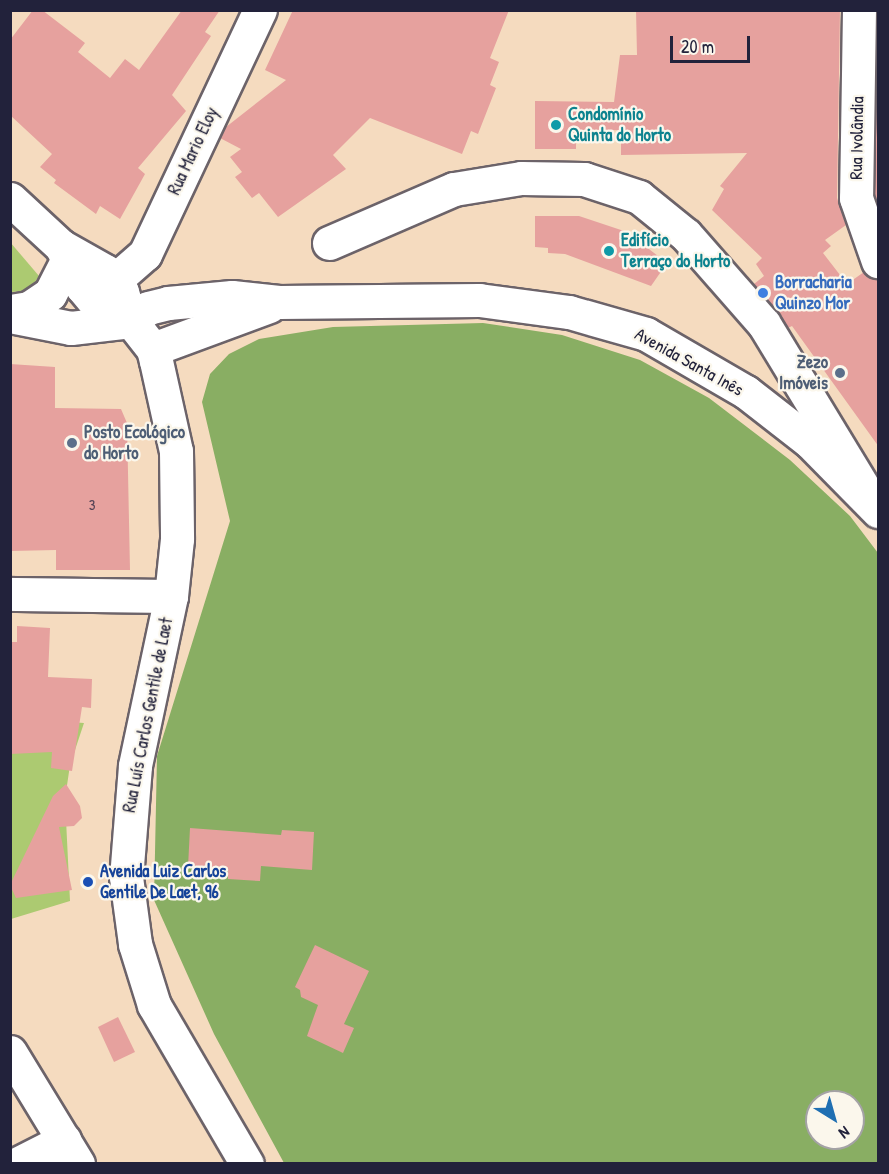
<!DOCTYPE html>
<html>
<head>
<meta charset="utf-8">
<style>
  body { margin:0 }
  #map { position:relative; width:889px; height:1174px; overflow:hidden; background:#f5dbbf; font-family:"Patrick Hand",sans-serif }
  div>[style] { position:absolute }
  .green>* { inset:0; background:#acca71 }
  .forest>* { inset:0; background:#89ae63 }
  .building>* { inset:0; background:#e6a19e }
  .roads { filter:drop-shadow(2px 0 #6c6369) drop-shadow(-2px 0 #6c6369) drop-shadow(0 2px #6c6369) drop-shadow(0 -2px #6c6369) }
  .street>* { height:33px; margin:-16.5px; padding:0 16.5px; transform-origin:16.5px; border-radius:16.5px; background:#fff }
  .secondary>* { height:33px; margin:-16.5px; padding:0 16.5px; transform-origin:16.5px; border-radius:16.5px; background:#fff }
  .dots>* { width:16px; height:16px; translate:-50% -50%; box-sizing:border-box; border:3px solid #fbf7ec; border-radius:50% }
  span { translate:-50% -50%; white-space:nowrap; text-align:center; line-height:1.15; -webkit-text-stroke:4.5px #fbf7ec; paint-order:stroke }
  .number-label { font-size:15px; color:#534254 }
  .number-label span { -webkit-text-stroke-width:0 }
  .culture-label { font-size:18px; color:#0d838f; font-weight:700 }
  .left { translate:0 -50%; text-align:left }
  .street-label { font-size:18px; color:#22223b }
  .shop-label { font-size:18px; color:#366cbe; font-weight:700 }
  .service-label { font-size:18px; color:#4e5e75; font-weight:700 }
  .right { translate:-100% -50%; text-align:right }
  .transit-label { font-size:18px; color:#164399; font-weight:700 }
  .frame { position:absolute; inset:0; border:12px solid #22223b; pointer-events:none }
  .north { position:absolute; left:805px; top:1090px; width:60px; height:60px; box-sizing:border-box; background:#fbf7ec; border:2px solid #a4a2a5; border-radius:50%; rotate:143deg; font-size:16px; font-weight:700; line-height:24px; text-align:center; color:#22223b }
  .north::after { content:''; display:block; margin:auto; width:21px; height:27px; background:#1f6fb2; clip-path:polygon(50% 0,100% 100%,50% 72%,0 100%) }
  .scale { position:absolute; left:670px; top:36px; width:80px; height:27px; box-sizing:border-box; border:3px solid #22223b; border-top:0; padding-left:8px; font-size:18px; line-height:21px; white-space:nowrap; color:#22223b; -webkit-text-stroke:4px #fbf7ec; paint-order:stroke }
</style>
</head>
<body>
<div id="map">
  <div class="green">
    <i style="clip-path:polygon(10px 242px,39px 276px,29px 291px,11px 292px)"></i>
    <i style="clip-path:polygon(11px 718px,84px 723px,70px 765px,65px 799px,70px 901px,11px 919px)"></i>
  </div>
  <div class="forest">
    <i style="clip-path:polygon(evenodd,483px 323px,562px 335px,640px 360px,709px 398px,790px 460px,850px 516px,878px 553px,878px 1163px,284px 1163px,214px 1034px,154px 900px,157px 756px,230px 521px,202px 402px,210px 374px,229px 354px,259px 339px,333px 327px,483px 323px,817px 1102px,853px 1102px,853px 1138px,817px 1138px,817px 1102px)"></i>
  </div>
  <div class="building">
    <i style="clip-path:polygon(33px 10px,42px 10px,85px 43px,78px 52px,110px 78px,125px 59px,139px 70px,182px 10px,220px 10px,205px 32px,211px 36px,172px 95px,186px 111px,138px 168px,145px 174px,120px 219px,100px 206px,96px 214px,54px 183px,56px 180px,40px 167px,52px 154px,10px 115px,10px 40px)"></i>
    <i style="clip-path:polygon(293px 10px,509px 10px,490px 58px,499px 62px,490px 85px,496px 88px,478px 134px,471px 131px,462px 154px,370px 118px,333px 155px,346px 169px,278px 217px,259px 193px,252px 198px,235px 177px,242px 172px,230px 157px,241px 149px,220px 138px,226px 127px,286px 80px,265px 70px)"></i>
    <i style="clip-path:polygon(636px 10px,840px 10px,837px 198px,846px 225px,825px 240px,831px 246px,823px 253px,847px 284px,864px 272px,879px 279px,879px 447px,792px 326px,788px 328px,754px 284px,764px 276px,756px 264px,762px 258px,712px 210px,724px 189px,720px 186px,747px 153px,621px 155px,621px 130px,576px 131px,576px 149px,535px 149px,535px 101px,614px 102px,620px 55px,637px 55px)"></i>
    <i style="clip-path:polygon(876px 93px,879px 93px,878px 203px,875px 195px)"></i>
    <i style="clip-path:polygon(535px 216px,579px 216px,627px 232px,667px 263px,651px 286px,565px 254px,548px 253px,548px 248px,535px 247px)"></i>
    <i style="clip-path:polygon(10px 364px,55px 367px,55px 408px,121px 409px,127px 423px,130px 570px,56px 570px,56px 550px,10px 551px)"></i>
    <i style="clip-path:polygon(17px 626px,50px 628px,48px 677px,92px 679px,91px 708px,82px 707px,72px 771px,51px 768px,52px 752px,10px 754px,10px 642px,17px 642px)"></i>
    <i style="clip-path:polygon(66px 784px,80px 806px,82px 818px,74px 826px,59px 827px,72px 890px,16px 898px,10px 885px,53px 796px)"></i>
    <i style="clip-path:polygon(190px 828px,281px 835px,282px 830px,314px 832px,312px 870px,261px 866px,260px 881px,228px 879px,228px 869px,188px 867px)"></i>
    <i style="clip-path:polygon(315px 945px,369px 971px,344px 1024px,354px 1028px,343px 1053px,307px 1036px,318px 1005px,301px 997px,300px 990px,295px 987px)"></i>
    <i style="clip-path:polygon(118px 1017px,135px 1052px,114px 1062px,98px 1027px)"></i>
  </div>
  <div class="roads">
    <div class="street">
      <i style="left:859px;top:10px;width:188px;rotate:90.9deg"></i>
      <i style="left:856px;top:198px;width:67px;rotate:70.8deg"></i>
      <i style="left:329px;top:243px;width:136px;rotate:-23.4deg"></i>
      <i style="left:454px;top:189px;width:68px;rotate:-9.3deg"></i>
      <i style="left:521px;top:178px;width:63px;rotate:0.9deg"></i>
      <i style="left:584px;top:179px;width:58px;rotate:18.1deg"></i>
      <i style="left:639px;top:197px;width:60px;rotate:39deg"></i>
      <i style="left:686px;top:235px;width:118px;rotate:48.8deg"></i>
      <i style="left:764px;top:324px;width:191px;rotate:58.7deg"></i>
      <i style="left:114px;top:281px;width:41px;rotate:-41.1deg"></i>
      <i style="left:145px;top:254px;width:270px;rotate:-64.8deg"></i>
      <i style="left:10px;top:311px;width:19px;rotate:-9deg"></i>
      <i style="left:29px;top:308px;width:25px;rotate:-34deg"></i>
      <i style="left:50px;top:294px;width:39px;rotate:-63deg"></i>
      <i style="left:10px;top:316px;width:62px;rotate:11.1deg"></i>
      <i style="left:71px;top:328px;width:60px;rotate:-6.7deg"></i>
      <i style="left:10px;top:594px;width:161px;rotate:0.7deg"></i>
      <i style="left:10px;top:1052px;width:131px;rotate:58.7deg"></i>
      <i style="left:17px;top:1164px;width:53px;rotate:-27.1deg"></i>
    </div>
    <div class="secondary">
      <i style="left:10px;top:199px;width:69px;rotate:42.7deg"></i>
      <i style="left:61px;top:246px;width:51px;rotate:29.6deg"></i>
      <i style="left:105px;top:271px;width:27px;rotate:51deg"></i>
      <i style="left:122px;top:292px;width:30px;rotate:73deg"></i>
      <i style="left:131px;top:321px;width:36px;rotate:52deg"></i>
      <i style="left:153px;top:349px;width:12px;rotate:76deg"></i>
      <i style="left:156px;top:361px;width:92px;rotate:77.5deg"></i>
      <i style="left:176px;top:451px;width:88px;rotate:89.3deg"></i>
      <i style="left:177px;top:539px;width:57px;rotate:96deg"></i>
      <i style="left:171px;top:596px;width:174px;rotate:102deg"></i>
      <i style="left:135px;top:766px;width:111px;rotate:94.6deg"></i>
      <i style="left:126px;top:877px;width:68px;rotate:82.3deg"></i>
      <i style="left:135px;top:944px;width:64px;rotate:72.7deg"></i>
      <i style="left:154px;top:1005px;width:184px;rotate:59.7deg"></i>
      <i style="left:61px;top:246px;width:46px;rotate:62.9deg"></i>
      <i style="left:82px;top:287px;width:26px;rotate:50deg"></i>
      <i style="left:99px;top:307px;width:35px;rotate:24deg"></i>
      <i style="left:131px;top:321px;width:21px;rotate:-37deg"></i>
      <i style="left:148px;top:308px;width:21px;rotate:-14deg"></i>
      <i style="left:168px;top:303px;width:64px;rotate:-5.4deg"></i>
      <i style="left:232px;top:297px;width:47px;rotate:6.1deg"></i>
      <i style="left:279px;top:302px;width:200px;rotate:-0.6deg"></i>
      <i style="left:479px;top:300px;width:91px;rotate:7.6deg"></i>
      <i style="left:569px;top:312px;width:80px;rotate:15.9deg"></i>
      <i style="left:646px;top:334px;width:116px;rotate:30.1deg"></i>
      <i style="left:746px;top:392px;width:81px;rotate:38deg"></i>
      <i style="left:810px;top:442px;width:97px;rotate:45.4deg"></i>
      <i style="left:153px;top:349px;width:124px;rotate:-20.3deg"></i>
    </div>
  </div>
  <div class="dots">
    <i style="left:556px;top:125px;background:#0f9aa8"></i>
    <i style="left:609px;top:251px;background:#0f9aa8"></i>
    <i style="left:763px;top:293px;background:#3f7fe0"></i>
    <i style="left:840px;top:373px;background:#5c6f8a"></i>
    <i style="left:72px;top:443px;background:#5c6f8a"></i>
    <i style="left:88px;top:882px;background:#1a4fb4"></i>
  </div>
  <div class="number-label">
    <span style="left:92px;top:505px">3</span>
  </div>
  <div class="culture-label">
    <span class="left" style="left:568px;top:125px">Condomínio<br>Quinta do Horto</span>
    <span class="left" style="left:621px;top:251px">Edifício<br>Terraço do Horto</span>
  </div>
  <div class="street-label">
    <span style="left:857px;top:138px;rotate:-89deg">Rua Ivolândia</span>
    <span style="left:193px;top:151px;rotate:-65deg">Rua Mario Eloy</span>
    <span style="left:689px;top:362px;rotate:29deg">Avenida Santa Inês</span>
    <span style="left:148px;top:715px;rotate:-79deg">Rua Luís Carlos Gentile de Laet</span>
  </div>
  <div class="shop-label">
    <span class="left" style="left:775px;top:293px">Borracharia<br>Quinzo Mor</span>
  </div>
  <div class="service-label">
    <span class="right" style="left:828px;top:373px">Zezo<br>Imóveis</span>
    <span class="left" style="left:84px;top:443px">Posto Ecológico<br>do Horto</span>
  </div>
  <div class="transit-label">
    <span class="left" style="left:100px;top:882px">Avenida Luiz Carlos<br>Gentile De Laet, 96</span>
  </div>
  <div class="frame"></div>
  <div class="north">N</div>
  <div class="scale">20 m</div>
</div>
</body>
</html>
